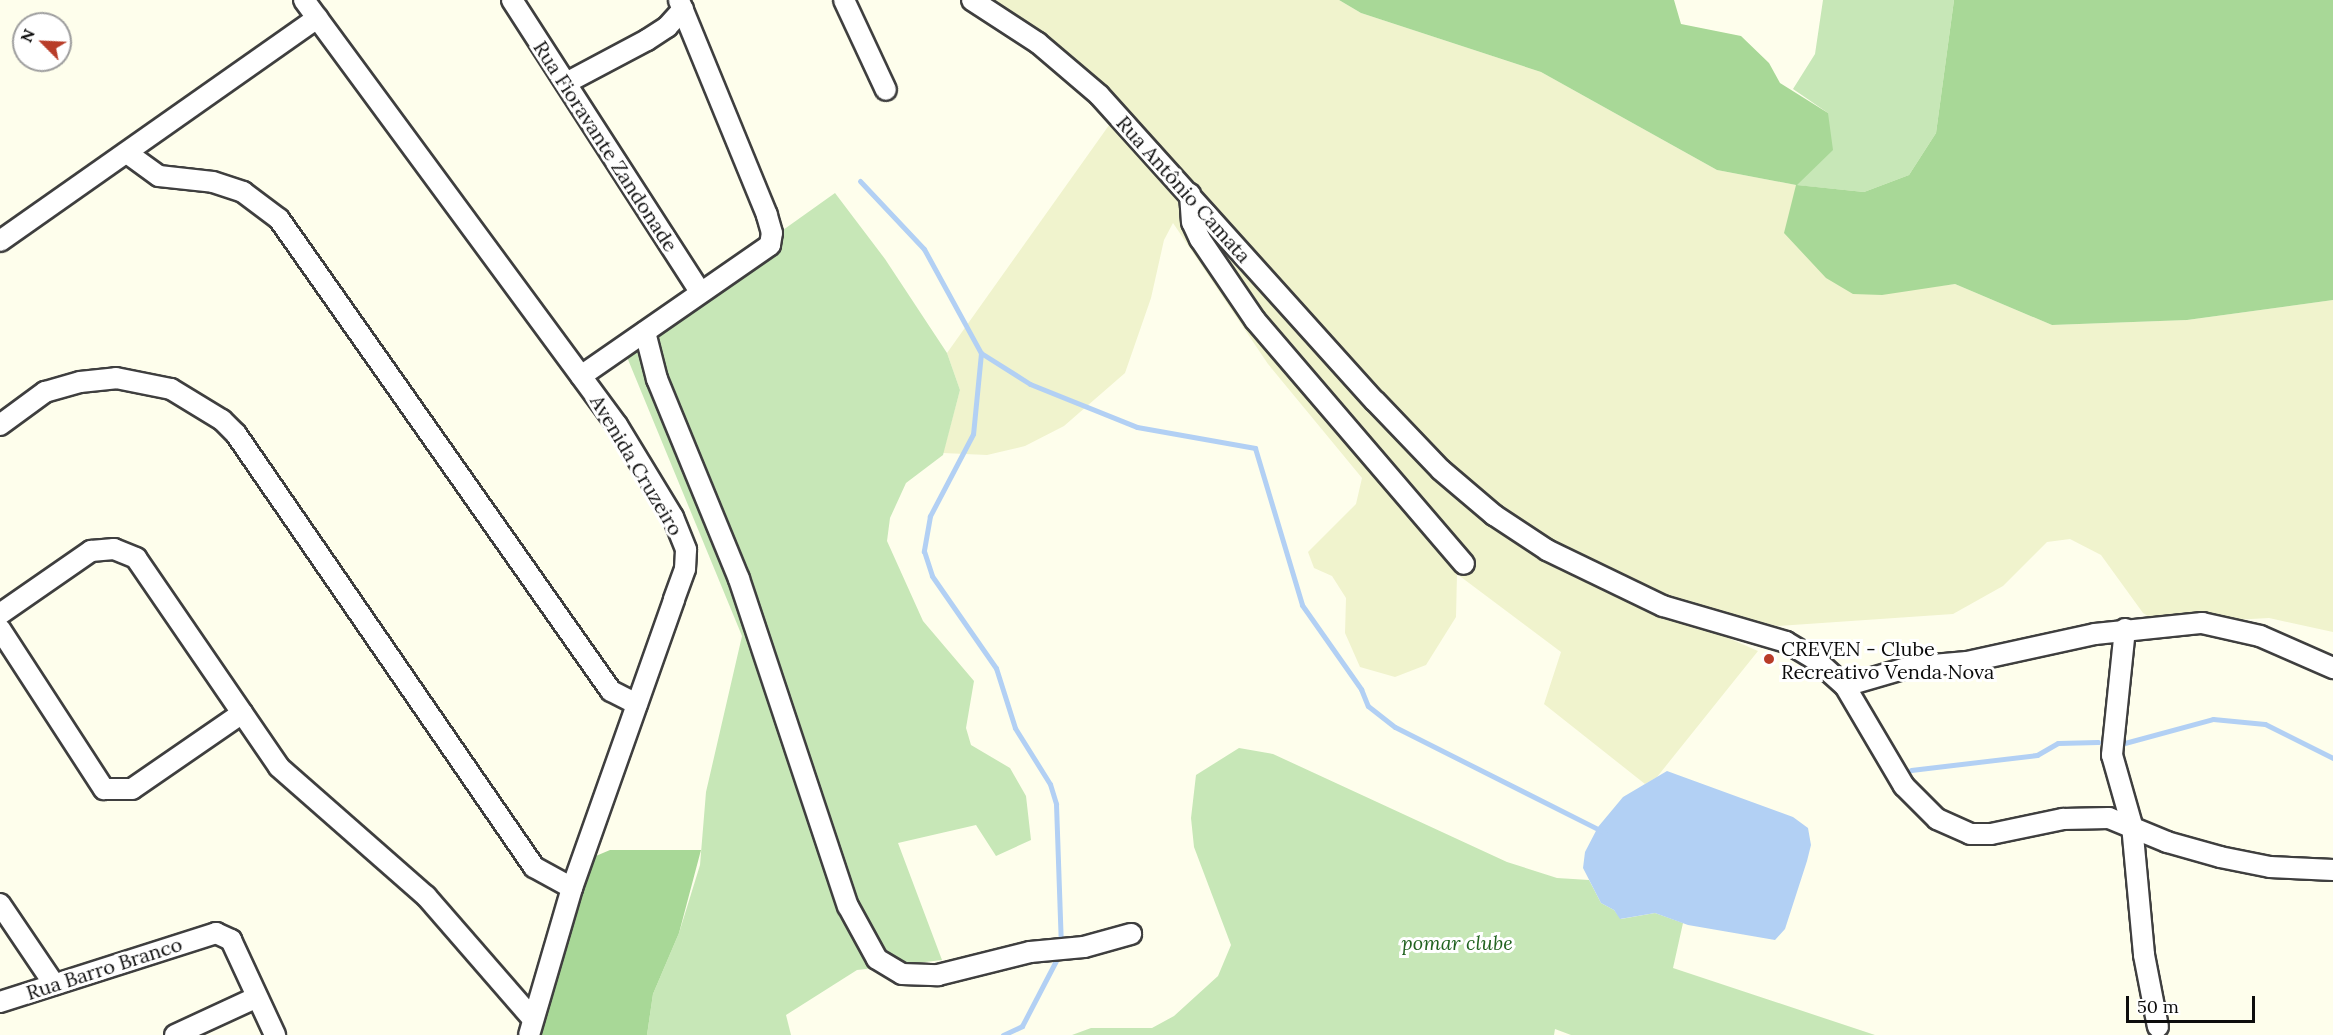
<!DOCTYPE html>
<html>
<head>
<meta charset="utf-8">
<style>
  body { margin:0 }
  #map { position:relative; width:2333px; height:1035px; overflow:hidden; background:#fefeec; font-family:Lora,serif }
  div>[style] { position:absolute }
  .farmland>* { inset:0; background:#f0f3cd }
  .green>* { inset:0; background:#c7e7b7 }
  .forest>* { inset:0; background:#a8d897 }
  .water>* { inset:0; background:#b2d0f4 }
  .stream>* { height:5px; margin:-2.5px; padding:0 2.5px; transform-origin:2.5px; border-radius:2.5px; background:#b2d0f4 }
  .roads { filter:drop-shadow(2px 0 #3f3f3f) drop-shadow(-2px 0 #3f3f3f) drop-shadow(0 2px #3f3f3f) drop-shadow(0 -2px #3f3f3f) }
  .minor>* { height:20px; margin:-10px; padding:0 10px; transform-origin:10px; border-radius:10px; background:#fff }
  .dots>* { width:16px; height:16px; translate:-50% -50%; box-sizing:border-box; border:3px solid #fff; border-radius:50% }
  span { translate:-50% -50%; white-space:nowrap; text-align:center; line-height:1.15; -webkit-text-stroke:6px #fff; paint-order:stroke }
  .street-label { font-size:20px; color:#0c0c0c }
  .poi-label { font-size:20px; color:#0c0c0c }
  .left { translate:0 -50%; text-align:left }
  .park-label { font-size:20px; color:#20621f; font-style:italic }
  .north { position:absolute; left:12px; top:12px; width:60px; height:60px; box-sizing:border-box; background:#fff; border:2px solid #9e9e9e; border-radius:50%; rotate:294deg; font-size:16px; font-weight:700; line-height:24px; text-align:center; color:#0c0c0c }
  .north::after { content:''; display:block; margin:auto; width:21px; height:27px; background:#b83c28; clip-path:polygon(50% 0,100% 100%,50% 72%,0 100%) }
  .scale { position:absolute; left:2126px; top:996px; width:129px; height:27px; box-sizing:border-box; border:3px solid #0c0c0c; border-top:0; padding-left:8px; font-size:18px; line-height:21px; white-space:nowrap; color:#0c0c0c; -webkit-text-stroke:4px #fff; paint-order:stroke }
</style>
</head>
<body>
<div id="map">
  <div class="farmland">
    <i style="clip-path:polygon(961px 0,1339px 0,1361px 13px,1541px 72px,1717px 170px,1796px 185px,1922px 288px,1955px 284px,2052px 325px,2187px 320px,2333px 300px,2333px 632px,2269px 618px,2161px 624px,2143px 613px,2101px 555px,2070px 539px,2047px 542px,2003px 586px,1953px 614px,1777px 626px,1720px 613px,1694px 623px,1758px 651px,1657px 777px,1645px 784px,1544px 704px,1561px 652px,1457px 574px,1456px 617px,1426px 665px,1395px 677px,1360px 667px,1345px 633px,1346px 598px,1332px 576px,1314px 568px,1308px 552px,1356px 504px,1362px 478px,1268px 364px,1173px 223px,1164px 240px,1151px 298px,1125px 373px,1064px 426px,1025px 446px,987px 455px,943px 453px,960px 390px,947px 353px,1112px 121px,1085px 95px)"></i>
  </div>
  <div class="green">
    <i style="clip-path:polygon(1823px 0,1954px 0,1936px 133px,1909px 175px,1864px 192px,1796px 185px,1828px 113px,1793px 89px,1815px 54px)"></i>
    <i style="clip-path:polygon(835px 193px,885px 259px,947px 353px,960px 390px,943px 455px,906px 483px,890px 518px,887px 541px,923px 621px,974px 681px,966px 728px,971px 745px,1010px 768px,1026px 796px,1031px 840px,996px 856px,976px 825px,898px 843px,942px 960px,857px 970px,786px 1015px,791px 1035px,647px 1035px,653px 994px,679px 933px,700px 865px,706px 792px,742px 636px,622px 345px)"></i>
    <i style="clip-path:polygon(1239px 748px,1273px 754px,1507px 862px,1557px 878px,1589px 880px,1601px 903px,1614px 910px,1621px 919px,1655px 913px,1683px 923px,1673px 968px,1875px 1035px,1571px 1035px,1555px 1029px,1554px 1035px,1072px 1035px,1091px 1028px,1152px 1028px,1174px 1016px,1218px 976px,1231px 945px,1194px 847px,1191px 818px,1196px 775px)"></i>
  </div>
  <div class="forest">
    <i style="clip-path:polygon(1339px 0,1674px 0,1681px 24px,1741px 36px,1769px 63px,1780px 83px,1828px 113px,1833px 150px,1797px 185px,1864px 192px,1909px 175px,1936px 133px,1954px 0,2333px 0,2333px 300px,2187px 320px,2052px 325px,1955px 284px,1882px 295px,1853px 294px,1826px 278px,1784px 233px,1796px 185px,1717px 170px,1541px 72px,1361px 13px)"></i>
    <i style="clip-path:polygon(610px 850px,701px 850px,679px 933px,653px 994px,647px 1035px,535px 1035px,584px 861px)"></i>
  </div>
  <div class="water">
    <i style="clip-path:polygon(1667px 771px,1793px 817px,1808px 828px,1811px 845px,1807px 861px,1785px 929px,1775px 940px,1688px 925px,1655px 913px,1620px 919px,1614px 910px,1601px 903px,1583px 868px,1585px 852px,1598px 827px,1623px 797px)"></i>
  </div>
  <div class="stream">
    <i style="left:860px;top:181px;width:93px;rotate:46.7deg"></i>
    <i style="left:924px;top:249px;width:119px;rotate:61.3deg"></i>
    <i style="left:981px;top:353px;width:58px;rotate:32.3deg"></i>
    <i style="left:1030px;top:384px;width:115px;rotate:21.9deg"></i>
    <i style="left:1137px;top:427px;width:120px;rotate:10.1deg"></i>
    <i style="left:1255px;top:448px;width:164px;rotate:73.3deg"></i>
    <i style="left:1302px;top:605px;width:103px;rotate:54.9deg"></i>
    <i style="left:1361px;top:689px;width:18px;rotate:68deg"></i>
    <i style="left:1368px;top:706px;width:34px;rotate:38deg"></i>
    <i style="left:1395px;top:727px;width:234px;rotate:26.7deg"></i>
    <i style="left:981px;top:353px;width:81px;rotate:95.6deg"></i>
    <i style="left:973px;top:434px;width:93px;rotate:117.7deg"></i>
    <i style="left:930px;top:516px;width:36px;rotate:100deg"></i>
    <i style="left:924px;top:551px;width:26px;rotate:72deg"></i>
    <i style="left:932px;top:576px;width:112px;rotate:55.2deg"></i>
    <i style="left:996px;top:668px;width:63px;rotate:72.4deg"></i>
    <i style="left:1015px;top:728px;width:66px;rotate:58deg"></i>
    <i style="left:1050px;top:784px;width:21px;rotate:73deg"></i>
    <i style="left:1056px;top:804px;width:140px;rotate:88deg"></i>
    <i style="left:2121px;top:744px;width:95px;rotate:-15.2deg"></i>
    <i style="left:2213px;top:719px;width:52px;rotate:5.5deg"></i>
    <i style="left:2265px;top:724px;width:76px;rotate:26.6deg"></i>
    <i style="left:1911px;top:770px;width:127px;rotate:-6.8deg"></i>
    <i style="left:2037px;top:755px;width:24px;rotate:-30deg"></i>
    <i style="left:2058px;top:743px;width:40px;rotate:-1.4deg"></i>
    <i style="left:1003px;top:1035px;width:21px;rotate:-25deg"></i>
    <i style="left:1022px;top:1026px;width:82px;rotate:-62.5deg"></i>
  </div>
  <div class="roads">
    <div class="minor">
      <i style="left:304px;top:0;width:528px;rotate:53.63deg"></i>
      <i style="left:617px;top:425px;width:108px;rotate:58.7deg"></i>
      <i style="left:673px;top:517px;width:35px;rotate:68deg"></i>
      <i style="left:686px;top:550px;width:19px;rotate:93deg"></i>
      <i style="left:685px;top:569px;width:33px;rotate:110deg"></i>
      <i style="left:674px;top:600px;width:306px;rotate:109.5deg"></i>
      <i style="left:572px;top:888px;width:153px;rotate:106.3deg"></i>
      <i style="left:512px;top:0;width:347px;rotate:57.2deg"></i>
      <i style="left:844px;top:0;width:99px;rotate:65deg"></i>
      <i style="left:972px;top:0;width:79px;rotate:33.1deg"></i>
      <i style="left:1038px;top:43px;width:80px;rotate:40.4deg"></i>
      <i style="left:1099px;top:95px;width:412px;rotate:48deg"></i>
      <i style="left:1375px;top:401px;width:95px;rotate:46.3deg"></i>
      <i style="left:1441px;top:470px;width:70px;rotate:40.3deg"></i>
      <i style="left:1494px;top:515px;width:64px;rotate:33.4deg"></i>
      <i style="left:1547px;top:550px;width:129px;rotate:25.8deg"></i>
      <i style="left:1663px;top:606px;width:128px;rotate:16.3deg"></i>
      <i style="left:1786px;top:642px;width:35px;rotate:31deg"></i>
      <i style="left:1816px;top:660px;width:39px;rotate:42deg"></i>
      <i style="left:1845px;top:686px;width:116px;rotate:59.5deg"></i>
      <i style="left:1904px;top:786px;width:47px;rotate:45deg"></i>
      <i style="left:1937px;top:819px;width:36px;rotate:24deg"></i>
      <i style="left:1970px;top:834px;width:21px"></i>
      <i style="left:1991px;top:834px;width:74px;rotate:-11.8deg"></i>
      <i style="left:2063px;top:819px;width:46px;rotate:-1.2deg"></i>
      <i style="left:2109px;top:818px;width:63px;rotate:22.5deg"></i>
      <i style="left:2167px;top:842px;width:55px;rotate:15.8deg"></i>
      <i style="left:2220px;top:857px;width:51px;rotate:11.3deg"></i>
      <i style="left:2270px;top:867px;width:63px;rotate:2.7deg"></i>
      <i style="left:566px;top:83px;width:92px;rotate:-28deg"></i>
      <i style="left:647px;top:40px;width:24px;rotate:-33deg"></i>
      <i style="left:667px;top:27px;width:24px;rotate:-48deg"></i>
      <i style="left:127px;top:153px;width:39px;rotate:36deg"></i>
      <i style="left:159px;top:176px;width:54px;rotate:6.3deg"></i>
      <i style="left:213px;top:182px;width:32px;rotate:18deg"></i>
      <i style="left:243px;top:192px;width:45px;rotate:36.9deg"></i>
      <i style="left:279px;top:219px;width:577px;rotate:54.88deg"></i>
      <i style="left:611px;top:691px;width:29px;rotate:27deg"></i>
      <i style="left:1190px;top:194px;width:28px;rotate:86deg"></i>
      <i style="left:1192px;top:222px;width:19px;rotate:65deg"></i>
      <i style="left:1200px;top:239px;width:98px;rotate:55.8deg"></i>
      <i style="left:1255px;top:320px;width:321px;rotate:49.4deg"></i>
      <i style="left:0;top:241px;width:388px;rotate:-35.1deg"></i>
      <i style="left:645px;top:332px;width:49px;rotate:75.7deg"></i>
      <i style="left:657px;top:379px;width:216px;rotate:67.7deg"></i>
      <i style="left:739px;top:579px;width:345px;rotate:71.6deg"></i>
      <i style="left:848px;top:906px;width:60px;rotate:61.3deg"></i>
      <i style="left:877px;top:959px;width:29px;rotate:31deg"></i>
      <i style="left:902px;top:974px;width:36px;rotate:2deg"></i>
      <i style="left:938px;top:975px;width:95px;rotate:-14deg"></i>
      <i style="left:1030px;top:952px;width:54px;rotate:-5.3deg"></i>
      <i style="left:1084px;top:947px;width:49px;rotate:-15.5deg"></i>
      <i style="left:581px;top:376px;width:230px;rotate:-34.7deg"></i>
      <i style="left:770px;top:245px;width:12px;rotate:-81deg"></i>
      <i style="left:772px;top:233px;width:19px;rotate:-106deg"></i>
      <i style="left:767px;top:215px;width:232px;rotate:-112.3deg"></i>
      <i style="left:0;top:425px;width:56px;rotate:-36.3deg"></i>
      <i style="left:45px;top:392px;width:36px;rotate:-16deg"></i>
      <i style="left:80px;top:382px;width:36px;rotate:-6deg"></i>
      <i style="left:116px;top:378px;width:56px;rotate:11.3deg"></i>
      <i style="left:171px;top:389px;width:60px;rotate:31.3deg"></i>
      <i style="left:222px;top:420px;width:20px;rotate:45deg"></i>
      <i style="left:236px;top:434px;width:526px;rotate:55.46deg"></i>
      <i style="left:534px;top:867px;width:43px;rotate:28.9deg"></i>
      <i style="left:0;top:614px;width:111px;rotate:-34.7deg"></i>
      <i style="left:91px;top:551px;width:23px;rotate:-5deg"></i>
      <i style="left:114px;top:549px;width:24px;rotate:22deg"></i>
      <i style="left:136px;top:558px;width:253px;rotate:55.6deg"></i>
      <i style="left:279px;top:767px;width:196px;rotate:41.3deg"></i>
      <i style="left:426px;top:896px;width:163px;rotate:49deg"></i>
      <i style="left:0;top:629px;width:191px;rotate:57deg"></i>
      <i style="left:104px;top:789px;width:28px"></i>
      <i style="left:132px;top:789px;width:134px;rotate:-34.6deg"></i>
      <i style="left:2125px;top:629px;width:127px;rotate:95.9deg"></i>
      <i style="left:2112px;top:755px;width:73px;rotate:74.1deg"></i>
      <i style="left:2132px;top:825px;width:131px;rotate:84.7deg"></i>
      <i style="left:2144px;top:955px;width:73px;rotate:79deg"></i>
      <i style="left:1845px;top:686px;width:68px;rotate:-16.3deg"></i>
      <i style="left:1910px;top:667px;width:57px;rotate:-5deg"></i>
      <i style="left:1967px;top:662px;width:131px;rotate:-12.3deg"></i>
      <i style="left:2095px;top:634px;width:108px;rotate:-5.9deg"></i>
      <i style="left:2202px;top:623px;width:59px;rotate:12.6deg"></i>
      <i style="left:2260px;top:636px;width:80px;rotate:23.7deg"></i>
      <i style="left:0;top:904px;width:97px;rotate:56deg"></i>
      <i style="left:0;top:1002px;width:227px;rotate:-17.7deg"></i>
      <i style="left:216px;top:933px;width:17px;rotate:25deg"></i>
      <i style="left:231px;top:940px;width:105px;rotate:65.1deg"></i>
      <i style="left:175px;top:1035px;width:88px;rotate:-24.8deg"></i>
    </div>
  </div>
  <div class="dots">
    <i style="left:1769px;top:659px;background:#b83c28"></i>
  </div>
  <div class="street-label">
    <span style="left:606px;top:146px;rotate:57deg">Rua Fioravante Zandonade</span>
    <span style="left:1184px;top:189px;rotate:48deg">Rua Antônio Camata</span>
    <span style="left:637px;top:465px;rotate:59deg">Avenida Cruzeiro</span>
    <span style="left:104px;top:968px;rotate:-18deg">Rua Barro Branco</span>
  </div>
  <div class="poi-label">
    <span class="left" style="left:1781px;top:660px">CREVEN - Clube<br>Recreativo Venda Nova</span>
  </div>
  <div class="park-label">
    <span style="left:1457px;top:942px">pomar clube</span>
  </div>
  <div class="north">N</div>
  <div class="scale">50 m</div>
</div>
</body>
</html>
